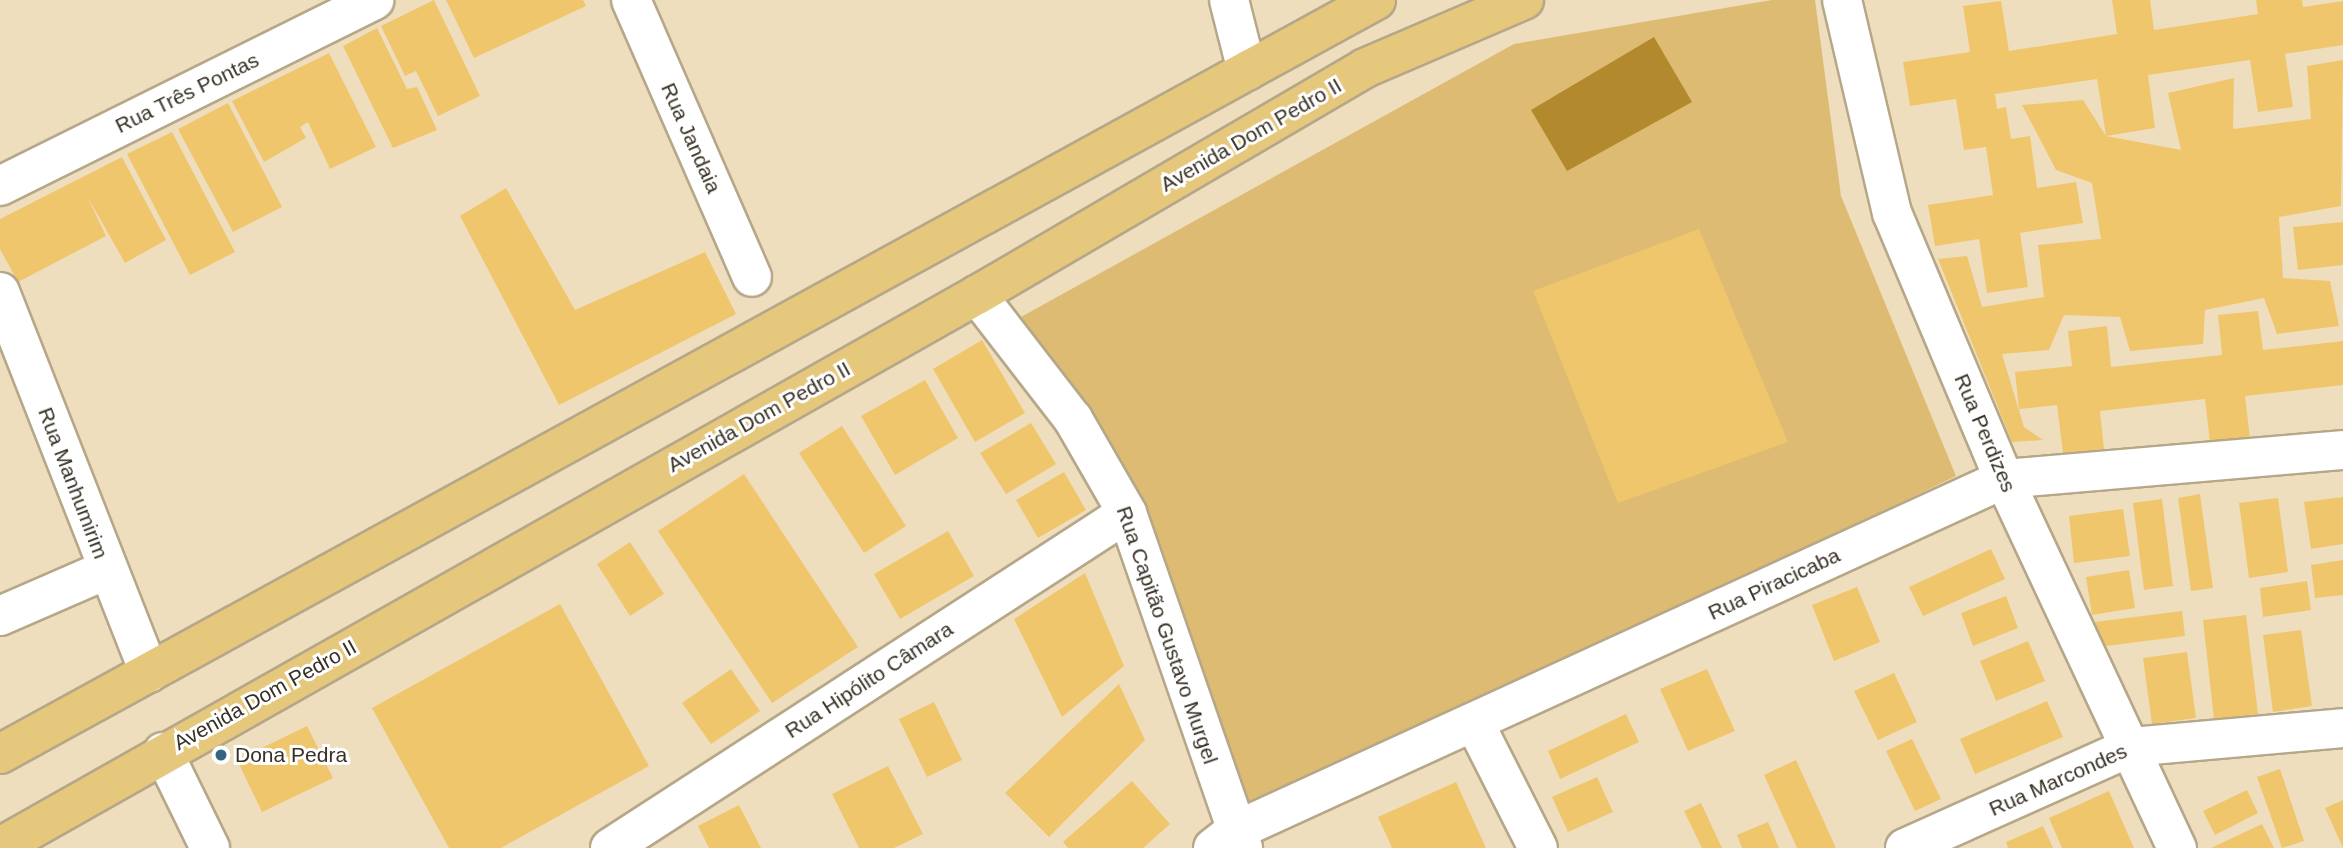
<!DOCTYPE html>
<html>
<head>
<meta charset="utf-8">
<style>
  body { margin:0 }
  #map { position:relative; width:2343px; height:848px; overflow:hidden; background:#eedebe; font-family:Arial,sans-serif }
  div>[style] { position:absolute }
  .green>* { inset:0; background:#ddbb73 }
  .water>* { inset:0; background:#b28a2d }
  .building>* { inset:0; background:#f0c66d }
  .roads { filter:drop-shadow(2px 0 #b6a788) drop-shadow(-2px 0 #b6a788) drop-shadow(0 2px #b6a788) drop-shadow(0 -2px #b6a788) }
  .street>* { height:38px; margin:-19px; padding:0 19px; transform-origin:19px; border-radius:19px; background:#fff }
  .secondary>* { height:38px; margin:-19px; padding:0 19px; transform-origin:19px; border-radius:19px; background:#fff }
  .primary>* { height:38px; margin:-19px; padding:0 19px; transform-origin:19px; border-radius:19px; background:#e6c87d }
  .dots>* { width:19px; height:19px; translate:-50% -50%; box-sizing:border-box; border:4px solid #fff; border-radius:50% }
  span { translate:-50% -50%; white-space:nowrap; text-align:center; line-height:1.15; -webkit-text-stroke:6px #fff; paint-order:stroke }
  .street-label { font-size:21px; color:#373125 }
  .poi-label { font-size:21px; color:#373125 }
  .left { translate:0 -50%; text-align:left }
</style>
</head>
<body>
<div id="map">
  <div class="green">
    <i style="clip-path:polygon(1772px 0,1815px 0,1841px 196px,1956px 476px,1237px 823px,1129px 489px,1012px 322px,1514px 44px)"></i>
  </div>
  <div class="water">
    <i style="clip-path:polygon(1654px 37px,1692px 102px,1567px 171px,1531px 110px)"></i>
  </div>
  <div class="building">
    <i style="clip-path:polygon(434px 0,480px 96px,438px 116px,416px 71px,405px 76px,381px 26px)"></i>
    <i style="clip-path:polygon(446px 0,583px 0,586px 6px,474px 58px)"></i>
    <i style="clip-path:polygon(2112px 0,2150px 0,2154px 30px,2258px 14px,2256px 0,2302px 0,2303px 7px,2343px 1px,2343px 45px,2285px 54px,2293px 107px,2258px 112px,2250px 60px,2148px 75px,2155px 128px,2106px 136px,2181px 150px,2168px 93px,2234px 78px,2233px 129px,2311px 119px,2307px 66px,2343px 60px,2341px 206px,2279px 217px,2283px 278px,2330px 281px,2339px 326px,2277px 334px,2264px 298px,2205px 310px,2203px 344px,2130px 351px,2120px 317px,2064px 315px,2049px 350px,2002px 354px,2024px 427px,2043px 440px,2012px 442px,1938px 259px,1967px 256px,1982px 307px,2044px 297px,2038px 245px,2101px 239px,2092px 183px,2056px 170px,2022px 105px,2083px 100px,2106px 136px,2097px 79px,1995px 94px,1997px 109px,2006px 107px,2011px 139px,2030px 136px,2037px 188px,2076px 182px,2083px 223px,2020px 233px,2028px 287px,1987px 293px,1979px 239px,1935px 246px,1928px 205px,1993px 195px,1986px 147px,1964px 150px,1956px 99px,1910px 106px,1903px 62px,1970px 52px,1963px 6px,2001px 1px,2009px 51px,2117px 34px)"></i>
    <i style="clip-path:polygon(377px 28px,407px 89px,417px 87px,437px 130px,393px 148px,343px 46px)"></i>
    <i style="clip-path:polygon(329px 53px,376px 147px,330px 169px,308px 122px,300px 127px,306px 138px,264px 162px,232px 101px)"></i>
    <i style="clip-path:polygon(228px 103px,282px 207px,233px 232px,178px 129px)"></i>
    <i style="clip-path:polygon(172px 132px,235px 252px,190px 275px,127px 154px)"></i>
    <i style="clip-path:polygon(122px 157px,166px 240px,125px 263px,87px 196px,106px 236px,18px 282px,0 249px,0 219px)"></i>
    <i style="clip-path:polygon(506px 188px,575px 310px,705px 252px,736px 314px,559px 405px,460px 216px)"></i>
    <i style="clip-path:polygon(2343px 222px,2343px 265px,2298px 270px,2293px 227px)"></i>
    <i style="clip-path:polygon(1699px 229px,1788px 442px,1618px 503px,1533px 291px)"></i>
    <i style="clip-path:polygon(2258px 311px,2263px 350px,2343px 341px,2343px 385px,2245px 396px,2250px 438px,2210px 443px,2205px 399px,2100px 411px,2104px 449px,2063px 453px,2057px 405px,2019px 409px,2015px 372px,2072px 366px,2068px 331px,2107px 326px,2111px 367px,2222px 355px,2218px 315px)"></i>
    <i style="clip-path:polygon(982px 340px,1025px 413px,975px 442px,933px 369px)"></i>
    <i style="clip-path:polygon(925px 380px,958px 438px,895px 475px,861px 416px)"></i>
    <i style="clip-path:polygon(1031px 423px,1056px 464px,1006px 494px,980px 453px)"></i>
    <i style="clip-path:polygon(842px 426px,906px 526px,864px 553px,799px 453px)"></i>
    <i style="clip-path:polygon(1064px 472px,1086px 510px,1038px 538px,1016px 500px)"></i>
    <i style="clip-path:polygon(744px 474px,858px 647px,772px 703px,658px 531px)"></i>
    <i style="clip-path:polygon(2200px 494px,2213px 588px,2191px 591px,2178px 498px)"></i>
    <i style="clip-path:polygon(2343px 497px,2343px 544px,2311px 549px,2304px 502px)"></i>
    <i style="clip-path:polygon(2278px 498px,2288px 572px,2249px 578px,2239px 503px)"></i>
    <i style="clip-path:polygon(2162px 499px,2173px 586px,2144px 590px,2133px 503px)"></i>
    <i style="clip-path:polygon(2123px 509px,2130px 556px,2074px 563px,2069px 516px)"></i>
    <i style="clip-path:polygon(948px 531px,974px 576px,900px 619px,874px 574px)"></i>
    <i style="clip-path:polygon(630px 542px,664px 594px,630px 616px,597px 564px)"></i>
    <i style="clip-path:polygon(1991px 549px,2005px 579px,1923px 616px,1909px 587px)"></i>
    <i style="clip-path:polygon(2343px 560px,2343px 595px,2315px 598px,2311px 565px)"></i>
    <i style="clip-path:polygon(2129px 570px,2135px 608px,2092px 615px,2086px 577px)"></i>
    <i style="clip-path:polygon(1085px 573px,1124px 666px,1062px 717px,1014px 619px)"></i>
    <i style="clip-path:polygon(2307px 581px,2311px 610px,2263px 617px,2260px 588px)"></i>
    <i style="clip-path:polygon(1857px 587px,1880px 642px,1834px 661px,1812px 605px)"></i>
    <i style="clip-path:polygon(2006px 596px,2018px 628px,1973px 646px,1961px 613px)"></i>
    <i style="clip-path:polygon(560px 604px,649px 766px,501px 848px,449px 848px,372px 708px)"></i>
    <i style="clip-path:polygon(2182px 611px,2185px 636px,2098px 647px,2095px 622px)"></i>
    <i style="clip-path:polygon(2246px 615px,2258px 714px,2214px 719px,2203px 620px)"></i>
    <i style="clip-path:polygon(2301px 630px,2312px 706px,2273px 712px,2263px 635px)"></i>
    <i style="clip-path:polygon(2028px 641px,2045px 681px,1996px 701px,1980px 661px)"></i>
    <i style="clip-path:polygon(2187px 652px,2196px 718px,2152px 724px,2143px 658px)"></i>
    <i style="clip-path:polygon(731px 669px,760px 711px,711px 744px,682px 703px)"></i>
    <i style="clip-path:polygon(1707px 669px,1735px 731px,1688px 751px,1660px 689px)"></i>
    <i style="clip-path:polygon(1894px 673px,1917px 722px,1878px 740px,1854px 691px)"></i>
    <i style="clip-path:polygon(1119px 684px,1145px 740px,1049px 837px,1005px 793px)"></i>
    <i style="clip-path:polygon(2047px 701px,2063px 737px,1975px 774px,1960px 739px)"></i>
    <i style="clip-path:polygon(934px 702px,962px 760px,927px 777px,899px 719px)"></i>
    <i style="clip-path:polygon(1626px 714px,1639px 742px,1560px 779px,1548px 751px)"></i>
    <i style="clip-path:polygon(307px 726px,333px 778px,262px 812px,237px 760px)"></i>
    <i style="clip-path:polygon(1912px 739px,1941px 799px,1915px 811px,1886px 751px)"></i>
    <i style="clip-path:polygon(1796px 760px,1836px 848px,1797px 848px,1764px 775px)"></i>
    <i style="clip-path:polygon(888px 766px,923px 834px,894px 848px,859px 848px,832px 794px)"></i>
    <i style="clip-path:polygon(2280px 769px,2304px 841px,2282px 848px,2257px 777px)"></i>
    <i style="clip-path:polygon(1597px 777px,1613px 812px,1568px 832px,1552px 797px)"></i>
    <i style="clip-path:polygon(1132px 781px,1170px 824px,1143px 848px,1068px 848px,1063px 842px)"></i>
    <i style="clip-path:polygon(1456px 782px,1486px 848px,1392px 848px,1378px 817px)"></i>
    <i style="clip-path:polygon(2247px 790px,2258px 813px,2215px 835px,2203px 811px)"></i>
    <i style="clip-path:polygon(2109px 791px,2134px 848px,2062px 848px,2049px 818px)"></i>
    <i style="clip-path:polygon(2343px 800px,2343px 848px,2325px 808px)"></i>
    <i style="clip-path:polygon(1701px 803px,1722px 848px,1702px 848px,1684px 811px)"></i>
    <i style="clip-path:polygon(739px 805px,761px 848px,709px 848px,698px 826px)"></i>
    <i style="clip-path:polygon(1768px 822px,1779px 848px,1742px 848px,1737px 835px)"></i>
    <i style="clip-path:polygon(2262px 824px,2274px 848px,2211px 848px)"></i>
    <i style="clip-path:polygon(2043px 826px,2053px 848px,2008px 848px,2006px 842px)"></i>
  </div>
  <div class="roads">
    <div class="street">
      <i style="left:631px;top:0;width:302px;rotate:66.4deg"></i>
      <i style="left:1229px;top:0;width:73px;rotate:75.8deg"></i>
      <i style="left:0;top:186px;width:418px;rotate:-26.4deg"></i>
      <i style="left:0;top:292px;width:409px;rotate:68.6deg"></i>
      <i style="left:977px;top:295px;width:157px;rotate:52.3deg"></i>
      <i style="left:1073px;top:419px;width:108px;rotate:60.1deg"></i>
      <i style="left:1127px;top:513px;width:355px;rotate:70.9deg"></i>
      <i style="left:0;top:616px;width:116px;rotate:-23.5deg"></i>
      <i style="left:1474px;top:722px;width:141px;rotate:63.1deg"></i>
      <i style="left:163px;top:752px;width:107px;rotate:63.9deg"></i>
      <i style="left:610px;top:848px;width:616px;rotate:-32.94deg"></i>
      <i style="left:1213px;top:848px;width:28px;rotate:-38deg"></i>
      <i style="left:1235px;top:831px;width:846px;rotate:-24.6deg"></i>
      <i style="left:2004px;top:479px;width:408px;rotate:64.9deg"></i>
      <i style="left:1905px;top:848px;width:248px;rotate:-24.1deg"></i>
      <i style="left:2131px;top:747px;width:213px;rotate:-5.1deg"></i>
    </div>
    <div class="secondary">
      <i style="left:1842px;top:0;width:219px;rotate:76.8deg"></i>
      <i style="left:1892px;top:213px;width:289px;rotate:67.2deg"></i>
      <i style="left:2004px;top:479px;width:340px;rotate:-4.9deg"></i>
    </div>
    <div class="primary">
      <i style="left:0;top:754px;width:1569px;rotate:-28.72deg"></i>
      <i style="left:0;top:847px;width:1122px;rotate:-29.47deg"></i>
      <i style="left:977px;top:295px;width:450px;rotate:-30.3deg"></i>
      <i style="left:1365px;top:68px;width:173px;rotate:-23.2deg"></i>
    </div>
  </div>
  <div class="dots">
    <i style="left:221px;top:755px;background:#316582"></i>
  </div>
  <div class="street-label">
    <span style="left:187px;top:93px;rotate:-26deg">Rua Três Pontas</span>
    <span style="left:1251px;top:135px;rotate:-30deg">Avenida Dom Pedro II</span>
    <span style="left:691px;top:138px;rotate:66deg">Rua Jandaia</span>
    <span style="left:759px;top:417px;rotate:-29deg">Avenida Dom Pedro II</span>
    <span style="left:1985px;top:433px;rotate:67deg">Rua Perdizes</span>
    <span style="left:73px;top:483px;rotate:69deg">Rua Manhumirim</span>
    <span style="left:1774px;top:584px;rotate:-25deg">Rua Piracicaba</span>
    <span style="left:1167px;top:635px;rotate:71deg">Rua Capitão Gustavo Murgel</span>
    <span style="left:869px;top:680px;rotate:-33deg">Rua Hipólito Câmara</span>
    <span style="left:265px;top:695px;rotate:-29deg">Avenida Dom Pedro II</span>
    <span style="left:2058px;top:780px;rotate:-24deg">Rua Marcondes</span>
  </div>
  <div class="poi-label">
    <span class="left" style="left:235px;top:755px">Dona Pedra</span>
  </div>
</div>
</body>
</html>
